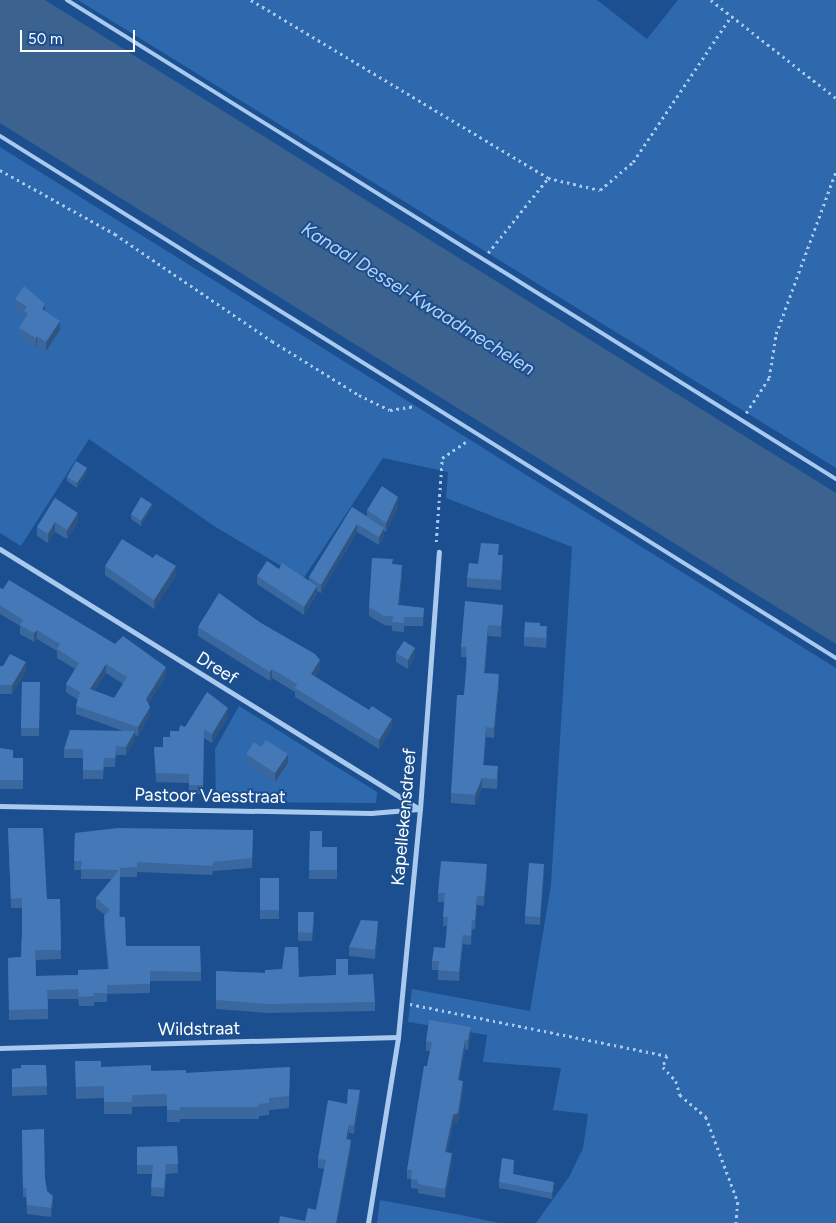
<!DOCTYPE html>
<html>
<head>
<meta charset="utf-8">
<style>
  body { margin:0 }
  #map { position:relative; width:836px; height:1223px; overflow:hidden; background:#1b4f8f; font-family:Figtree,sans-serif }
  div>[style] { position:absolute }
  .green>* { inset:0; background:#2e69ad }
  .water>* { inset:0; background:#3c6290 }
  .path>* { height:2.5px; margin-top:-1.25px; transform-origin:0; background:repeating-linear-gradient(90deg,#a9c9ee 0 2.5px,transparent 0 6.5px) }
  .lane>* { height:4px; margin:-2px; padding:0 2px; transform-origin:2px; border-radius:2px; background:#a9c9ee }
  .street>* { height:5px; margin:-2.5px; padding:0 2.5px; transform-origin:2.5px; border-radius:2.5px; background:#a9c9ee }
  .wall>* { inset:0; background:#3a679d }
  .shaded-wall>* { inset:0; background:#305480 }
  .building>* { inset:0; background:#4478b7 }
  span { translate:-50% -50%; white-space:nowrap; text-align:center; line-height:1.15; -webkit-text-stroke:4px #1b4f8f; paint-order:stroke }
  .street-label { font-size:18px; color:#fff }
  .water-label { font-size:19px; color:#b5d3f5; font-style:italic }
  .scale { position:absolute; left:20px; top:30px; width:115px; height:22px; box-sizing:border-box; border:2px solid #fff; border-top:0; padding-left:6px; font-size:15px; line-height:18px; white-space:nowrap; color:#fff; -webkit-text-stroke:4px #1b4f8f; paint-order:stroke }
</style>
</head>
<body>
<div id="map">
  <div class="green">
    <i style="clip-path:polygon(78px 0,597px 0,647px 39px,678px 0,836px 0,836px 468px)"></i>
    <i style="clip-path:polygon(0 147px,836px 668px,836px 1223px,536px 1223px,569px 1177px,583px 1148px,588px 1114px,553px 1110px,561px 1068px,483px 1062px,487px 1035px,408px 1022px,412px 989px,530px 1011px,551px 885px,572px 547px,446px 498px,448px 472px,383px 458px,303px 579px,214px 526px,89px 439px,21px 546px,0 533px)"></i>
    <i style="clip-path:polygon(239px 706px,377px 792px,376px 803px,216px 802px,215px 749px)"></i>
    <i style="clip-path:polygon(380px 1200px,461px 1215px,499px 1223px,377px 1223px)"></i>
  </div>
  <div class="water">
    <i style="clip-path:polygon(0 0,45px 0,836px 493px,836px 644px,0 123px)"></i>
  </div>
  <div class="path">
    <i style="left:251px;top:0;width:346px;rotate:30.9deg"></i>
    <i style="left:548px;top:178px;width:53px;rotate:13deg"></i>
    <i style="left:600px;top:190px;width:43px;rotate:-40.3deg"></i>
    <i style="left:633px;top:162px;width:176px;rotate:-56.1deg"></i>
    <i style="left:711px;top:0;width:159px;rotate:38.1deg"></i>
    <i style="left:0;top:170px;width:132px;rotate:29.1deg"></i>
    <i style="left:115px;top:234px;width:190px;rotate:34.3deg"></i>
    <i style="left:272px;top:341px;width:102px;rotate:31.8deg"></i>
    <i style="left:359px;top:395px;width:34px;rotate:26deg"></i>
    <i style="left:390px;top:410px;width:24px;rotate:-9deg"></i>
    <i style="left:488px;top:253px;width:96px;rotate:-51.3deg"></i>
    <i style="left:746px;top:413px;width:42px;rotate:-56.7deg"></i>
    <i style="left:769px;top:378px;width:45px;rotate:-81deg"></i>
    <i style="left:776px;top:334px;width:174px;rotate:-69.8deg"></i>
    <i style="left:436px;top:542px;width:84px;rotate:-85.9deg"></i>
    <i style="left:442px;top:458px;width:32px;rotate:-34deg"></i>
    <i style="left:410px;top:1004px;width:262px;rotate:11.4deg"></i>
    <i style="left:667px;top:1056px;width:12px;rotate:110deg"></i>
    <i style="left:663px;top:1067px;width:19px;rotate:47deg"></i>
    <i style="left:676px;top:1081px;width:15px;rotate:74deg"></i>
    <i style="left:680px;top:1095px;width:34px;rotate:40deg"></i>
    <i style="left:706px;top:1117px;width:91px;rotate:69.4deg"></i>
    <i style="left:738px;top:1202px;width:21px;rotate:95deg"></i>
  </div>
  <div class="lane">
    <i style="left:67px;top:0;width:906px;rotate:31.92deg"></i>
    <i style="left:0;top:136px;width:986px;rotate:31.98deg"></i>
  </div>
  <div class="street">
    <i style="left:0;top:549px;width:494px;rotate:31.8deg"></i>
    <i style="left:0;top:806px;width:371px;rotate:1.1deg"></i>
    <i style="left:371px;top:813px;width:48px;rotate:-4.8deg"></i>
    <i style="left:0;top:1048px;width:398px;rotate:-1.6deg"></i>
    <i style="left:368px;top:1223px;width:188px;rotate:-80.8deg"></i>
    <i style="left:398px;top:1037px;width:229px;rotate:-84.5deg"></i>
    <i style="left:420px;top:809px;width:258px;rotate:-85.8deg"></i>
  </div>
  <div class="wall">
    <i style="clip-path:polygon(15px 299px,45px 311px,60px 330px,46px 351px,37px 345px,36px 348px,19px 337px,19px 328px,24px 320px,24px 315px,15px 309px)"></i>
    <i style="clip-path:polygon(87px 473px,77px 488px,67px 481px,67px 477px)"></i>
    <i style="clip-path:polygon(55px 498px,78px 522px,67px 539px,55px 532px,48px 543px,37px 536px,37px 527px)"></i>
    <i style="clip-path:polygon(398px 506px,386px 532px,384px 531px,384px 536px,379px 545px,357px 532px,321px 593px,317px 591px,317px 594px,304px 615px,257px 584px,257px 576px,279px 569px,309px 581px,309px 577px,352px 507px,367px 516px,367px 510px)"></i>
    <i style="clip-path:polygon(152px 508px,141px 526px,131px 519px,131px 514px)"></i>
    <i style="clip-path:polygon(499px 555px,503px 564px,501px 590px,467px 587px,467px 578px,478px 564px)"></i>
    <i style="clip-path:polygon(393px 565px,402px 574px,399px 605px,424px 608px,423px 626px,404px 626px,404px 632px,392px 631px,392px 626px,384px 625px,369px 616px,369px 607px)"></i>
    <i style="clip-path:polygon(105px 566px,176px 575px,154px 609px,105px 575px)"></i>
    <i style="clip-path:polygon(evenodd,0 588px,166px 676px,148px 704px,150px 715px,138px 736px,135px 735px,135px 740px,126px 755px,116px 755px,115px 767px,104px 767px,103px 779px,83px 779px,83px 758px,64px 758px,64px 749px,123px 731px,76px 714px,76px 706px,78px 700px,66px 692px,66px 684px,75px 669px,57px 658px,57px 651px,37px 639px,34px 642px,20px 634px,20px 626px,0 614px,0 588px,106px 673px,123px 684px,114px 698px,94px 691px,106px 673px)"></i>
    <i style="clip-path:polygon(503px 605px,501px 637px,488px 636px,485px 673px,499px 684px,494px 738px,486px 737px,484px 765px,498px 777px,497px 789px,482px 788px,475px 805px,451px 803px,451px 793px,464px 695px,466px 668px,466px 657px,461px 657px,461px 647px)"></i>
    <i style="clip-path:polygon(540px 626px,547px 635px,546px 648px,524px 646px,524px 637px)"></i>
    <i style="clip-path:polygon(198px 627px,320px 669px,315px 677px,369px 710px,392px 728px,379px 749px,295px 697px,295px 692px,272px 678px,270px 681px,198px 636px)"></i>
    <i style="clip-path:polygon(396px 653px,415px 657px,408px 669px,396px 662px)"></i>
    <i style="clip-path:polygon(0 666px,26px 671px,12px 694px,0 694px)"></i>
    <i style="clip-path:polygon(22px 682px,40px 682px,39px 736px,21px 736px)"></i>
    <i style="clip-path:polygon(228px 717px,212px 743px,204px 738px,203px 794px,189px 794px,189px 783px,156px 782px,154px 747px,163px 747px,170px 737px,185px 727px)"></i>
    <i style="clip-path:polygon(0 748px,13px 758px,23px 758px,23px 789px,0 789px)"></i>
    <i style="clip-path:polygon(246px 754px,288px 763px,275px 782px,246px 763px)"></i>
    <i style="clip-path:polygon(8px 828px,47px 899px,60px 899px,61px 959px,36px 960px,36px 976px,78px 975px,108px 969px,104px 925px,105px 915px,96px 908px,96px 898px,112px 879px,81px 879px,81px 870px,74px 870px,75px 833px,253px 830px,252px 868px,213px 871px,212px 875px,137px 872px,137px 877px,120px 877px,120px 917px,126px 946px,201px 972px,201px 981px,150px 981px,150px 993px,107px 994px,107px 1002px,94px 1002px,94px 1006px,79px 1006px,78px 999px,48px 999px,48px 1019px,9px 1020px,8px 958px,21px 957px,22px 934px,22px 908px,11px 908px)"></i>
    <i style="clip-path:polygon(310px 831px,322px 847px,337px 847px,337px 879px,309px 879px)"></i>
    <i style="clip-path:polygon(544px 872px,540px 925px,525px 924px,525px 916px)"></i>
    <i style="clip-path:polygon(487px 874px,484px 906px,477px 905px,475px 930px,472px 929px,471px 945px,463px 944px,459px 981px,438px 980px,438px 970px,432px 970px,432px 961px,445px 948px,447px 926px,443px 926px,444px 902px,438px 902px,438px 893px)"></i>
    <i style="clip-path:polygon(260px 878px,279px 878px,279px 919px,260px 919px)"></i>
    <i style="clip-path:polygon(298px 912px,314px 921px,312px 941px,298px 941px)"></i>
    <i style="clip-path:polygon(378px 930px,375px 959px,349px 956px,349px 947px)"></i>
    <i style="clip-path:polygon(282px 969px,299px 977px,348px 975px,375px 1002px,375px 1011px,268px 1013px,216px 1009px,216px 971px,265px 973px)"></i>
    <i style="clip-path:polygon(471px 1036px,468px 1050px,465px 1049px,459px 1081px,463px 1090px,458px 1122px,453px 1124px,447px 1152px,452px 1162px,445px 1198px,418px 1193px,418px 1189px,411px 1188px,411px 1179px,407px 1179px,407px 1170px,430px 1051px,426px 1051px,426px 1041px)"></i>
    <i style="clip-path:polygon(75px 1061px,101px 1067px,186px 1073px,290px 1067px,289px 1108px,269px 1110px,269px 1115px,259px 1116px,259px 1119px,180px 1119px,180px 1122px,167px 1122px,167px 1106px,132px 1107px,132px 1114px,104px 1114px,104px 1098px,76px 1099px)"></i>
    <i style="clip-path:polygon(46px 1065px,47px 1095px,12px 1096px,12px 1069px,21px 1068px)"></i>
    <i style="clip-path:polygon(360px 1099px,354px 1134px,349px 1133px,348px 1139px,351px 1149px,337px 1223px,279px 1223px,305px 1221px,316px 1210px,324px 1169px,318px 1168px,318px 1159px,347px 1104px)"></i>
    <i style="clip-path:polygon(22px 1130px,45px 1179px,47px 1191px,53px 1205px,51px 1217px,27px 1214px,26px 1197px,23px 1197px)"></i>
    <i style="clip-path:polygon(177px 1146px,178px 1173px,166px 1174px,164px 1197px,151px 1196px,152px 1174px,137px 1174px,137px 1147px)"></i>
    <i style="clip-path:polygon(514px 1166px,513px 1174px,554px 1188px,552px 1199px,499px 1188px,499px 1182px)"></i>
  </div>
  <div class="shaded-wall">
    <i style="clip-path:polygon(45px 304px,45px 313px,42px 309px)"></i>
    <i style="clip-path:polygon(60px 321px,60px 330px,46px 351px,46px 342px)"></i>
    <i style="clip-path:polygon(37px 336px,37px 345px,36px 348px,36px 338px)"></i>
    <i style="clip-path:polygon(87px 468px,87px 473px,77px 488px,77px 483px)"></i>
    <i style="clip-path:polygon(398px 497px,398px 506px,386px 532px,386px 523px)"></i>
    <i style="clip-path:polygon(152px 504px,152px 508px,141px 526px,141px 521px)"></i>
    <i style="clip-path:polygon(78px 513px,78px 522px,67px 539px,67px 530px)"></i>
    <i style="clip-path:polygon(55px 522px,55px 532px,48px 543px,48px 534px)"></i>
    <i style="clip-path:polygon(357px 524px,357px 532px,321px 593px,321px 585px)"></i>
    <i style="clip-path:polygon(384px 528px,384px 536px,379px 545px,379px 537px)"></i>
    <i style="clip-path:polygon(503px 555px,503px 564px,501px 590px,501px 580px)"></i>
    <i style="clip-path:polygon(402px 565px,402px 574px,398px 614px,398px 605px)"></i>
    <i style="clip-path:polygon(176px 566px,176px 575px,154px 609px,154px 600px)"></i>
    <i style="clip-path:polygon(317px 586px,317px 594px,304px 615px,304px 607px)"></i>
    <i style="clip-path:polygon(503px 605px,503px 615px,501px 637px,501px 626px)"></i>
    <i style="clip-path:polygon(488px 625px,488px 636px,484px 683px,484px 673px)"></i>
    <i style="clip-path:polygon(37px 630px,37px 639px,34px 642px,34px 633px)"></i>
    <i style="clip-path:polygon(415px 648px,415px 657px,408px 669px,408px 660px)"></i>
    <i style="clip-path:polygon(320px 660px,320px 669px,311px 684px,311px 674px)"></i>
    <i style="clip-path:polygon(26px 662px,26px 671px,12px 694px,12px 685px)"></i>
    <i style="clip-path:polygon(106px 664px,106px 673px,90px 698px,90px 689px)"></i>
    <i style="clip-path:polygon(166px 667px,166px 676px,146px 708px,146px 699px)"></i>
    <i style="clip-path:polygon(272px 669px,272px 678px,270px 681px,270px 672px)"></i>
    <i style="clip-path:polygon(499px 674px,499px 684px,494px 738px,494px 728px)"></i>
    <i style="clip-path:polygon(150px 707px,150px 715px,138px 736px,138px 727px)"></i>
    <i style="clip-path:polygon(228px 708px,228px 717px,212px 743px,212px 734px)"></i>
    <i style="clip-path:polygon(392px 719px,392px 728px,379px 749px,379px 740px)"></i>
    <i style="clip-path:polygon(486px 727px,486px 737px,483px 775px,483px 765px)"></i>
    <i style="clip-path:polygon(135px 731px,135px 740px,126px 755px,126px 747px)"></i>
    <i style="clip-path:polygon(288px 754px,288px 763px,275px 782px,275px 773px)"></i>
    <i style="clip-path:polygon(498px 766px,498px 777px,497px 789px,497px 779px)"></i>
    <i style="clip-path:polygon(482px 778px,482px 788px,475px 805px,475px 795px)"></i>
    <i style="clip-path:polygon(487px 864px,487px 874px,484px 906px,484px 896px)"></i>
    <i style="clip-path:polygon(544px 864px,544px 872px,540px 925px,540px 917px)"></i>
    <i style="clip-path:polygon(477px 896px,477px 905px,475px 930px,475px 920px)"></i>
    <i style="clip-path:polygon(472px 920px,472px 929px,471px 945px,471px 936px)"></i>
    <i style="clip-path:polygon(378px 921px,378px 930px,375px 959px,375px 950px)"></i>
    <i style="clip-path:polygon(463px 935px,463px 944px,459px 981px,459px 972px)"></i>
    <i style="clip-path:polygon(471px 1027px,471px 1036px,468px 1050px,468px 1040px)"></i>
    <i style="clip-path:polygon(465px 1040px,465px 1049px,458px 1089px,458px 1080px)"></i>
    <i style="clip-path:polygon(463px 1081px,463px 1090px,458px 1122px,453px 1124px,445px 1161px,445px 1152px,453px 1115px)"></i>
    <i style="clip-path:polygon(360px 1090px,360px 1099px,354px 1134px,354px 1125px)"></i>
    <i style="clip-path:polygon(349px 1125px,349px 1133px,346px 1148px,346px 1139px)"></i>
    <i style="clip-path:polygon(351px 1140px,351px 1149px,337px 1223px,336px 1223px)"></i>
    <i style="clip-path:polygon(452px 1153px,452px 1162px,445px 1198px,445px 1189px)"></i>
    <i style="clip-path:polygon(554px 1182px,554px 1188px,552px 1199px,552px 1193px)"></i>
    <i style="clip-path:polygon(53px 1196px,53px 1205px,51px 1217px,51px 1208px)"></i>
  </div>
  <div class="building">
    <i style="clip-path:polygon(24px 286px,45px 304px,42px 309px,60px 321px,46px 342px,37px 336px,36px 338px,19px 328px,28px 314px,24px 311px,27px 307px,15px 299px)"></i>
    <i style="clip-path:polygon(76px 461px,87px 468px,77px 483px,67px 477px)"></i>
    <i style="clip-path:polygon(382px 486px,398px 497px,386px 523px,367px 510px)"></i>
    <i style="clip-path:polygon(141px 497px,152px 504px,141px 521px,131px 514px)"></i>
    <i style="clip-path:polygon(55px 498px,78px 513px,67px 530px,55px 522px,48px 534px,37px 527px)"></i>
    <i style="clip-path:polygon(352px 507px,384px 528px,379px 537px,357px 524px,321px 585px,309px 577px)"></i>
    <i style="clip-path:polygon(122px 539px,153px 558px,156px 554px,176px 566px,154px 600px,105px 566px)"></i>
    <i style="clip-path:polygon(481px 543px,499px 544px,498px 555px,503px 555px,501px 580px,467px 578px,469px 563px,478px 564px)"></i>
    <i style="clip-path:polygon(372px 558px,393px 559px,392px 564px,402px 565px,398px 605px,424px 608px,423px 617px,404px 617px,404px 623px,392px 622px,393px 616px,384px 616px,369px 607px)"></i>
    <i style="clip-path:polygon(267px 561px,279px 569px,282px 563px,317px 586px,304px 607px,257px 576px)"></i>
    <i style="clip-path:polygon(evenodd,9px 580px,115px 644px,123px 636px,166px 667px,146px 699px,150px 707px,138px 727px,76px 706px,80px 692px,66px 684px,79px 663px,57px 649px,60px 644px,37px 630px,34px 633px,20px 625px,23px 620px,0 605px,0 588px,3px 589px,9px 580px,106px 664px,127px 677px,114px 698px,90px 689px,106px 664px)"></i>
    <i style="clip-path:polygon(219px 593px,261px 623px,315px 654px,320px 660px,311px 674px,369px 710px,372px 706px,392px 719px,379px 740px,295px 688px,297px 684px,272px 669px,270px 672px,198px 627px)"></i>
    <i style="clip-path:polygon(465px 601px,503px 605px,501px 626px,488px 625px,484px 673px,499px 674px,494px 728px,486px 727px,483px 765px,498px 766px,497px 779px,482px 778px,475px 795px,451px 793px,457px 695px,464px 695px,467px 663px,466px 647px,461px 647px)"></i>
    <i style="clip-path:polygon(525px 622px,540px 623px,540px 626px,547px 626px,546px 638px,524px 637px)"></i>
    <i style="clip-path:polygon(404px 641px,415px 648px,408px 660px,396px 653px)"></i>
    <i style="clip-path:polygon(10px 654px,26px 662px,12px 685px,0 685px,0 666px,3px 666px)"></i>
    <i style="clip-path:polygon(22px 682px,40px 682px,39px 728px,21px 728px)"></i>
    <i style="clip-path:polygon(207px 692px,228px 708px,212px 734px,204px 729px,203px 785px,189px 785px,189px 774px,156px 773px,154px 747px,163px 747px,163px 737px,170px 737px,170px 731px,179px 731px,180px 725px,185px 727px)"></i>
    <i style="clip-path:polygon(70px 730px,135px 731px,126px 747px,116px 746px,115px 758px,104px 758px,103px 770px,83px 770px,83px 749px,64px 749px)"></i>
    <i style="clip-path:polygon(266px 740px,288px 754px,275px 773px,246px 754px,254px 742px,261px 747px)"></i>
    <i style="clip-path:polygon(0 748px,13px 750px,13px 758px,23px 758px,23px 780px,0 780px)"></i>
    <i style="clip-path:polygon(8px 828px,43px 828px,47px 899px,60px 899px,61px 950px,35px 950px,36px 976px,78px 975px,78px 970px,109px 969px,104px 916px,110px 910px,96px 898px,119px 870px,81px 869px,82px 861px,74px 861px,75px 833px,118px 828px,253px 830px,252px 858px,213px 862px,212px 866px,137px 862px,137px 867px,120px 868px,119px 917px,125px 917px,126px 946px,200px 946px,201px 972px,150px 971px,150px 984px,107px 985px,107px 993px,93px 993px,94px 996px,79px 997px,78px 989px,47px 990px,48px 1009px,9px 1010px,8px 958px,21px 957px,22px 933px,22px 898px,11px 899px)"></i>
    <i style="clip-path:polygon(310px 831px,322px 831px,322px 847px,337px 847px,337px 870px,309px 870px)"></i>
    <i style="clip-path:polygon(441px 861px,487px 864px,484px 896px,477px 896px,475px 920px,472px 920px,471px 936px,463px 935px,459px 972px,438px 970px,439px 961px,432px 961px,434px 947px,445px 948px,448px 917px,443px 917px,445px 893px,438px 893px)"></i>
    <i style="clip-path:polygon(529px 863px,544px 864px,540px 917px,525px 916px)"></i>
    <i style="clip-path:polygon(260px 878px,279px 878px,279px 910px,260px 910px)"></i>
    <i style="clip-path:polygon(298px 912px,314px 912px,312px 933px,298px 932px)"></i>
    <i style="clip-path:polygon(361px 920px,378px 921px,375px 950px,349px 947px)"></i>
    <i style="clip-path:polygon(285px 947px,298px 947px,299px 977px,336px 975px,336px 959px,348px 959px,348px 975px,373px 974px,375px 1002px,268px 1004px,216px 1000px,216px 971px,265px 973px,265px 970px,282px 969px)"></i>
    <i style="clip-path:polygon(429px 1020px,471px 1027px,468px 1040px,465px 1040px,458px 1080px,463px 1081px,458px 1113px,453px 1115px,445px 1152px,452px 1153px,445px 1189px,418px 1184px,418px 1180px,411px 1179px,412px 1170px,407px 1170px,424px 1066px,427px 1066px,432px 1042px,426px 1041px)"></i>
    <i style="clip-path:polygon(75px 1061px,101px 1061px,101px 1067px,151px 1065px,151px 1071px,186px 1070px,186px 1073px,290px 1067px,289px 1096px,269px 1098px,269px 1103px,258px 1104px,259px 1107px,180px 1107px,180px 1110px,167px 1110px,167px 1094px,132px 1095px,132px 1102px,104px 1102px,104px 1086px,76px 1087px)"></i>
    <i style="clip-path:polygon(21px 1065px,46px 1065px,47px 1086px,12px 1087px,12px 1069px,21px 1068px)"></i>
    <i style="clip-path:polygon(348px 1089px,360px 1090px,354px 1125px,349px 1125px,346px 1139px,351px 1140px,336px 1223px,279px 1223px,280px 1216px,305px 1221px,308px 1208px,316px 1210px,326px 1160px,318px 1159px,328px 1100px,347px 1104px)"></i>
    <i style="clip-path:polygon(44px 1129px,45px 1179px,47px 1191px,53px 1196px,51px 1208px,27px 1205px,26px 1188px,23px 1188px,22px 1130px)"></i>
    <i style="clip-path:polygon(177px 1146px,178px 1164px,166px 1164px,164px 1188px,151px 1187px,153px 1165px,137px 1165px,137px 1147px)"></i>
    <i style="clip-path:polygon(502px 1158px,514px 1160px,513px 1174px,554px 1182px,552px 1193px,499px 1182px)"></i>
  </div>
  <div class="street-label">
    <span style="left:217px;top:668px;rotate:32deg">Dreef</span>
    <span style="left:210px;top:796px;rotate:1deg">Pastoor Vaesstraat</span>
    <span style="left:404px;top:817px;rotate:-85deg">Kapellekensdreef</span>
    <span style="left:199px;top:1029px;rotate:-1deg">Wildstraat</span>
  </div>
  <div class="water-label">
    <span style="left:418px;top:299px;rotate:32deg">Kanaal Dessel-Kwaadmechelen</span>
  </div>
  <div class="scale">50 m</div>
</div>
</body>
</html>
